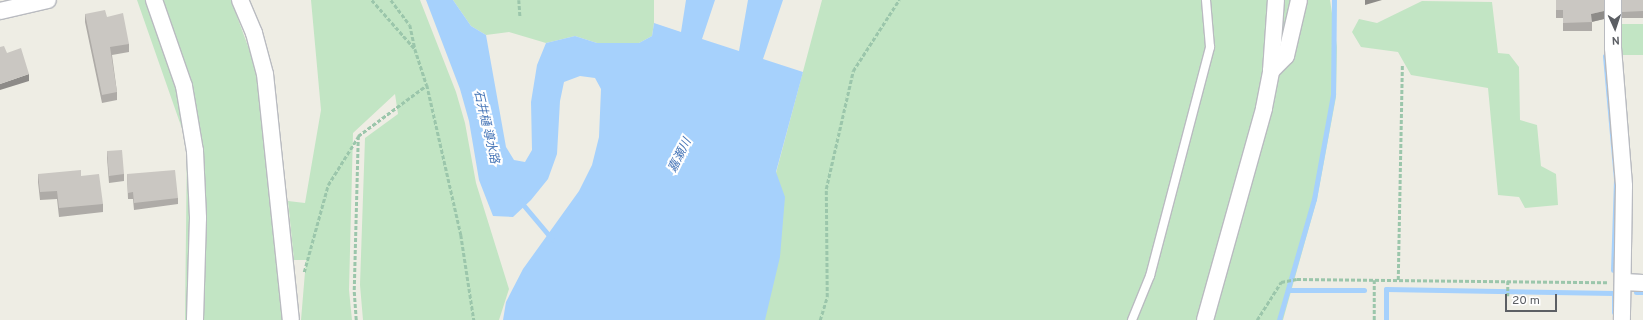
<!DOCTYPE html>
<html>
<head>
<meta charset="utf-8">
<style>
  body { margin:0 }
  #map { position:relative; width:1643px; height:320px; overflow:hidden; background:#eeede4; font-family:Overpass,"Noto Sans JP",sans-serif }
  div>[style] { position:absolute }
  .green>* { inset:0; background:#c2e5c4 }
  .water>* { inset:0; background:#a6d1fc }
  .stream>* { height:5px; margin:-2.5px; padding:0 2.5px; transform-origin:2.5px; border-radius:2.5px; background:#a6d1fc }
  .path>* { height:2.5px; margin-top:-1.25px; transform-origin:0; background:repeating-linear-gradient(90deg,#9bc6ab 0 4px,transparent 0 6px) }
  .roads { filter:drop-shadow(1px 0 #b9bbc0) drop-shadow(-1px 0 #b9bbc0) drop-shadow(0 1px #b9bbc0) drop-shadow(0 -1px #b9bbc0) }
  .service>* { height:8px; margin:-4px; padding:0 4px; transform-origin:4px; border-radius:4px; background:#fff }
  .minor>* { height:16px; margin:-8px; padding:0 8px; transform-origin:8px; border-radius:8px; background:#fff }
  .wall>* { inset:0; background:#aeaba7 }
  .shaded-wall>* { inset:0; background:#8d8b88 }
  .building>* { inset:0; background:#cac7c2 }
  span { translate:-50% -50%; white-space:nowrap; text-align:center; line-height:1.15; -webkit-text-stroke:4px #fff; paint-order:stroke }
  .water-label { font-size:12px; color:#4675b7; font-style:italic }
  .north { position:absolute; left:1595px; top:8px; width:40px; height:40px; -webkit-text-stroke:3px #fff; paint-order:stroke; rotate:177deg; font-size:11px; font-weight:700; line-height:16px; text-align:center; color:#5c5f64 }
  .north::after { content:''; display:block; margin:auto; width:14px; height:18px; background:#5c5f64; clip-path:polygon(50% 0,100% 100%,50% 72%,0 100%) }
  .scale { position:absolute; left:1505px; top:294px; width:52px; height:18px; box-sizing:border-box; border:2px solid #5c5f64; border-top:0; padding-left:5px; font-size:12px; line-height:14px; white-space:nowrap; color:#5c5f64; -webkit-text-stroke:3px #fff; paint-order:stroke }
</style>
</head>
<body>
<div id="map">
  <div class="green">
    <i style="clip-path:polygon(137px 0,231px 0,257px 71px,283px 320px,185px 320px,187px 143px)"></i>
    <i style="clip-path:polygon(311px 0,420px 0,456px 92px,465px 123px,476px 183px,509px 289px,499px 320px,363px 320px,360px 285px,365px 138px,398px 114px,395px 94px,353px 133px,349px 290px,352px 320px,301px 320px,306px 260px,294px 260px,288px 201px,305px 203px,321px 110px)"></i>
    <i style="clip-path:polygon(453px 0,654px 0,654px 23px,652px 36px,639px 43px,597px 43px,575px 36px,546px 43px,509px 32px,486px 35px,471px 26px)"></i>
    <i style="clip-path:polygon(822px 0,1330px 0,1337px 47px,1336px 97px,1317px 199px,1283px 320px,680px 320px,776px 173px)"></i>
    <i style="clip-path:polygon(1422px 1px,1492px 2px,1498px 53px,1509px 54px,1519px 67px,1520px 120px,1537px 125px,1541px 166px,1556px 174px,1558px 205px,1525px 208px,1519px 197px,1498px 195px,1488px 88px,1411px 75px,1398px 52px,1361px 47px,1352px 32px,1359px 19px,1377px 23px)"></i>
    <i style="clip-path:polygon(1620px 24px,1643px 24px,1643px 55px,1621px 55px)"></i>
  </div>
  <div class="water">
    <i style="clip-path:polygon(426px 0,453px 0,471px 26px,486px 35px,506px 147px,514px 160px,525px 162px,532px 150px,531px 102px,537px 65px,546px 43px,575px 36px,597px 43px,639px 43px,652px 36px,654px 23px,681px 32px,686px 0,715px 0,702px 39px,739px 51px,748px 0,783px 0,763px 59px,803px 72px,776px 172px,785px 197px,780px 257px,765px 320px,503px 320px,506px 302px,523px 269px,579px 191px,592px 165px,599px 137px,601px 89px,595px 78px,580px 76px,564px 82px,560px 101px,557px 154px,548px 179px,531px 200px,513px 217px,493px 216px,479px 180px,469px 121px,460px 89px)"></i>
  </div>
  <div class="stream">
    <i style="left:1605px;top:56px;width:124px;rotate:84.9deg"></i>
    <i style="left:1616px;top:180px;width:90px;rotate:91.9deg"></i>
    <i style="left:520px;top:201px;width:50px;rotate:49.9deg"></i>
    <i style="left:1288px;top:290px;width:76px"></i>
    <i style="left:1636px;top:292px;width:7px"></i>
    <i style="left:1279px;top:320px;width:126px;rotate:-73.9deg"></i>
    <i style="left:1314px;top:199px;width:107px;rotate:-79.7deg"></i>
    <i style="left:1333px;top:94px;width:94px;rotate:-89.4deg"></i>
    <i style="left:1386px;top:320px;width:31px;rotate:-90deg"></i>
    <i style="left:1386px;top:289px;width:228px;rotate:1deg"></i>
    <i style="left:1614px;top:293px;width:19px;rotate:90deg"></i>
  </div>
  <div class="path">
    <i style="left:372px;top:0;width:65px;rotate:48.7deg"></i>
    <i style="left:415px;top:49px;width:38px;rotate:72deg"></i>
    <i style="left:427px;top:85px;width:154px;rotate:77.2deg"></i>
    <i style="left:461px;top:235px;width:86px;rotate:81.3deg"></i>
    <i style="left:391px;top:0;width:31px;rotate:53deg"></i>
    <i style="left:410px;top:25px;width:24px;rotate:78deg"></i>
    <i style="left:519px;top:0;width:16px;rotate:86deg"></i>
    <i style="left:304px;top:272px;width:90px;rotate:-74.6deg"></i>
    <i style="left:328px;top:185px;width:57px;rotate:-58deg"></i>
    <i style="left:1398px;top:280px;width:216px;rotate:-88.9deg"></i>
    <i style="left:1508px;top:281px;width:15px;rotate:90deg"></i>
    <i style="left:356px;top:320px;width:30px;rotate:-94deg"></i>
    <i style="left:354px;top:290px;width:154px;rotate:-88.5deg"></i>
    <i style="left:358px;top:136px;width:86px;rotate:-36.5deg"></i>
    <i style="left:820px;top:320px;width:24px;rotate:-73deg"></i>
    <i style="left:827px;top:297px;width:108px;rotate:-90.5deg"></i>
    <i style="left:826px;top:189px;width:121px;rotate:-77.1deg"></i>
    <i style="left:853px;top:71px;width:85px;rotate:-57.1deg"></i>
    <i style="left:1257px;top:320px;width:45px;rotate:-57.7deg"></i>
    <i style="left:1281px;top:282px;width:16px;rotate:-11deg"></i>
    <i style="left:1297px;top:279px;width:310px;rotate:0.6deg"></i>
    <i style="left:1374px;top:320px;width:40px;rotate:-90deg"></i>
  </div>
  <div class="roads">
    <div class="service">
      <i style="left:1132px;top:320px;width:48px;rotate:-67.8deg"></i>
      <i style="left:1150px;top:276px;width:237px;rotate:-75.3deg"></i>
      <i style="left:1210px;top:47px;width:47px;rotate:-94.9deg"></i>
    </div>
    <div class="minor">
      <i style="left:154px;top:0;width:91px;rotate:70.8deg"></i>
      <i style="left:184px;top:86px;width:66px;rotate:80.4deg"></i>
      <i style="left:195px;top:151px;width:67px;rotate:87.4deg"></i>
      <i style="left:198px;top:218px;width:102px;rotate:91.7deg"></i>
      <i style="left:240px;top:0;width:36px;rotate:67deg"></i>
      <i style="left:254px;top:33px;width:42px;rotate:75deg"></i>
      <i style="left:265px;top:74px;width:247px;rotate:84deg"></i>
      <i style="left:1613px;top:0;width:48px;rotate:90deg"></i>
      <i style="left:1613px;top:48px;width:138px;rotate:85.4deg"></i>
      <i style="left:1624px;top:186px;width:134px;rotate:90.9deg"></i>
      <i style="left:0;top:11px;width:49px;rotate:-12.9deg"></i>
      <i style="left:1271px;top:71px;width:21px;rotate:-45deg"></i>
      <i style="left:1286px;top:56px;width:57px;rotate:-76.9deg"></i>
      <i style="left:1624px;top:282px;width:19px;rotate:3deg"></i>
      <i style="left:1205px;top:320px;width:220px;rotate:-74.4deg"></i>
      <i style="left:1264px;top:108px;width:38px;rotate:-79deg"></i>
      <i style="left:1271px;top:71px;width:71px;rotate:-86deg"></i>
    </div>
  </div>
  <div class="wall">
    <i style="clip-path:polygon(1556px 0,1604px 0,1604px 19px,1592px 22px,1592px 31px,1563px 31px,1563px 18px,1556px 18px)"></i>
    <i style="clip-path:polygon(1622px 0,1643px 0,1643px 18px,1622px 18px)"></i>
    <i style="clip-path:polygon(85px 14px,107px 17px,129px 44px,129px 52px,112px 55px,117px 92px,117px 100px,102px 103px,85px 22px)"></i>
    <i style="clip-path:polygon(107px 151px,124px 174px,124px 181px,109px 183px,107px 158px)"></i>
    <i style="clip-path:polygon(38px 174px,81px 176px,103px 204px,103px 212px,59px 217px,57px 199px,40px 200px,38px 182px)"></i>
    <i style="clip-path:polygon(127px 174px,178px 198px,178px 204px,134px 210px,133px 199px,128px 199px)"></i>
  </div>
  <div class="shaded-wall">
    <i style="clip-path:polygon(1365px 0,1382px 0,1365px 5px)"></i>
    <i style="clip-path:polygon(1604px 11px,1604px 19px,1591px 22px,1591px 14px)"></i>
    <i style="clip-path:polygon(29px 74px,29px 81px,0 90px,0 84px)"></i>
  </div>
  <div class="building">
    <i style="clip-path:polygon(1556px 0,1604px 0,1604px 11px,1591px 14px,1592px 22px,1563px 23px,1563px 10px,1556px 10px)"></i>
    <i style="clip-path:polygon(1622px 0,1643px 0,1643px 11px,1622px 12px)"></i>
    <i style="clip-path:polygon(105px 10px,107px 17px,123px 13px,129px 44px,110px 47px,117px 92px,102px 95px,85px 14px)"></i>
    <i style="clip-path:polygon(4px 46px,7px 53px,21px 48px,29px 74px,0 84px,0 47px)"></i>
    <i style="clip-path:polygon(122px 150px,124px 174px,109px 176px,107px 151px)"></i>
    <i style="clip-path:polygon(81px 170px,81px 176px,99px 174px,103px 204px,59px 208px,57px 191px,40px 192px,38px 174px)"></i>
    <i style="clip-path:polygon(175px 170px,178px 198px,134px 203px,133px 192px,128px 193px,127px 174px)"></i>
  </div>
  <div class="water-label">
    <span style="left:485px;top:127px;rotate:77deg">石井樋 導水路</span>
    <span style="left:681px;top:156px;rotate:-63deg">嘉瀬川</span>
  </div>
  <div class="north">N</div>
  <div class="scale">20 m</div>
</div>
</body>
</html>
